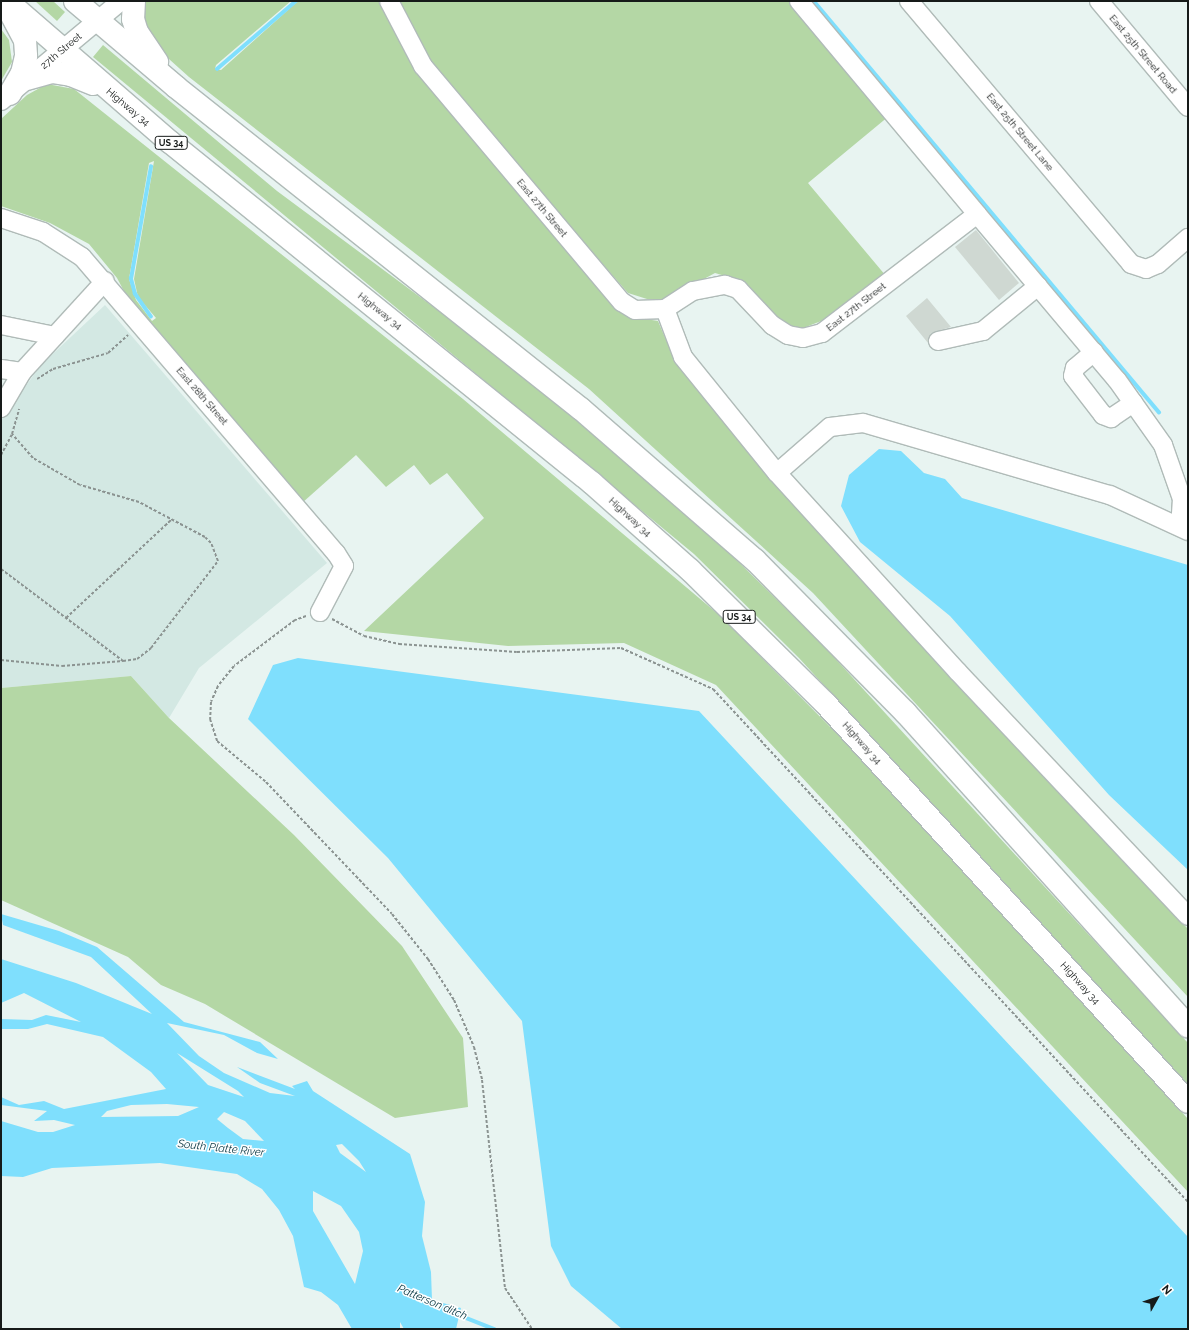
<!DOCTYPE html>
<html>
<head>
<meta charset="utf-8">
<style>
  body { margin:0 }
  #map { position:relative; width:1189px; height:1330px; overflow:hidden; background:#e8f4f1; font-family:Raleway,sans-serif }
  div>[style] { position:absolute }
  .built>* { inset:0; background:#d3e8e3 }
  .green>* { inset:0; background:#b4d7a5 }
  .water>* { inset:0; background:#7fdffd }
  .stream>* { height:3.5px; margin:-1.75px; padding:0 1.75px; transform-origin:1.75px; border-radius:1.75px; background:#7fdffd }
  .building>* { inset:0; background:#cfd8d2 }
  .path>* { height:2px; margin-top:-1px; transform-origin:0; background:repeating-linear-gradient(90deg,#8b9391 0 3px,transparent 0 5px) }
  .roads { filter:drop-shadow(1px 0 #b0bbb8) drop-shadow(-1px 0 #b0bbb8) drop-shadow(0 1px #b0bbb8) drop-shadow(0 -1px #b0bbb8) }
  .minor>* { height:18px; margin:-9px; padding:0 9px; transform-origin:9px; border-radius:9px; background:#fff }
  .highway>* { height:22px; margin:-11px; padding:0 11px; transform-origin:11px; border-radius:11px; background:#fff }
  span { translate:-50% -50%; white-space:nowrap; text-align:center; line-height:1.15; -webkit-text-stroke:3px #fff; paint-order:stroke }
  .shield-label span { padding:1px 3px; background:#fff; border:1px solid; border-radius:3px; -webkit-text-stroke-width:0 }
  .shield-label { font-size:9px; color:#161a19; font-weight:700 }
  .street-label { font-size:10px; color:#161a19 }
  .water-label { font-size:11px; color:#083743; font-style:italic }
  .frame { position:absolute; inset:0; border:2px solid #161a19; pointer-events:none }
  .north { position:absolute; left:1137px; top:1278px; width:40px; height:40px; -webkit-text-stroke:3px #fff; paint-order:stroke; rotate:50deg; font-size:11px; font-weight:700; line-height:16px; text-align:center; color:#161a19 }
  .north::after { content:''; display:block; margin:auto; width:14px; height:18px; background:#161a19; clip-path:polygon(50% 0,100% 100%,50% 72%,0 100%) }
</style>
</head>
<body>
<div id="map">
  <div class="built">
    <i style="clip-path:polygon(105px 305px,327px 563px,199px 668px,169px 718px,131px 676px,1px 688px,1px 420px,41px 365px)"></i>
  </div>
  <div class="green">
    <i style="clip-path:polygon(35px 1px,53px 1px,65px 12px,57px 21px)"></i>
    <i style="clip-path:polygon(144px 1px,291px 1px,216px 65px,215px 69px,221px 70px,298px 1px,385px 1px,405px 47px,633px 317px,658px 321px,669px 347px,884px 603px,1188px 929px,1188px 997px,813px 593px,589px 389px,189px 77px,150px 42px,142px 22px)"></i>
    <i style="clip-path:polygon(395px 1px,791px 1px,889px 116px,808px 183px,886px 276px,829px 318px,798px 330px,770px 314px,742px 281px,715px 273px,667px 299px,647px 299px,628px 293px,439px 77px)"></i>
    <i style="clip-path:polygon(1px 29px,9px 40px,12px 62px,1px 81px)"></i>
    <i style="clip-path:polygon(103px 45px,277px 191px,447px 317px,612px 449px,709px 533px,820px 642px,1188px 1043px,1188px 1084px,799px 658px,694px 554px,93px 57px)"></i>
    <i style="clip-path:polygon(evenodd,47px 84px,74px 89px,463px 399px,718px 614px,865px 762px,1188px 1119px,1188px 1192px,716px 685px,624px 643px,508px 646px,364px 631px,484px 518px,447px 473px,430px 485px,414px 465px,386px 487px,356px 455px,302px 503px,134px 310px,117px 278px,89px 244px,50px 223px,1px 206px,1px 119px,27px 95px,47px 84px,154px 161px,134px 279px,138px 297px,156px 318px,152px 321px,136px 300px,129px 279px,149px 163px,154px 161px)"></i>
    <i style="clip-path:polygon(131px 676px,169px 718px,294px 835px,402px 946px,463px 1038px,468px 1107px,395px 1118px,205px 1004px,161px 985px,128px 957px,1px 900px,1px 688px)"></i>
  </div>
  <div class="water">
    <i style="clip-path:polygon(879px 449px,901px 451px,924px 473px,945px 479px,962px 498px,1188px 565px,1188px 870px,1109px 795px,950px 616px,860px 542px,841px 506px,849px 475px)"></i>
    <i style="clip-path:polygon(298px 658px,699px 711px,1188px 1237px,1188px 1329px,622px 1329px,571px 1286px,551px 1246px,522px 1021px,388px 858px,248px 719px,273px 665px)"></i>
    <i style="clip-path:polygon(evenodd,1px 914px,59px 931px,97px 947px,184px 1022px,260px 1042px,278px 1059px,257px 1053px,224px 1035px,167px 1023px,199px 1056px,224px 1073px,270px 1093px,295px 1096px,260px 1083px,237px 1067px,295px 1089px,292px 1086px,307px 1081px,313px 1091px,410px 1154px,425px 1202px,422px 1236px,431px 1272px,432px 1300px,461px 1308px,456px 1329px,404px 1329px,400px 1322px,400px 1329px,352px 1329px,338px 1305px,321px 1292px,304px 1287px,293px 1236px,279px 1210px,262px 1189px,237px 1174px,160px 1163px,52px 1168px,23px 1177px,1px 1176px,1px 1121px,38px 1132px,53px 1132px,75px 1125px,54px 1120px,34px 1121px,47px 1111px,1px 1105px,1px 1097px,19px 1105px,44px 1101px,64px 1109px,166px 1089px,151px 1072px,103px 1037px,47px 1024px,28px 1029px,1px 1029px,1px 1019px,32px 1020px,46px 1015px,81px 1022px,24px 993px,1px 1003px,1px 959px,76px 983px,152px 1014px,91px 957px,3px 925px,1px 914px,177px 1053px,238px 1091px,244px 1097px,208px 1085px,177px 1053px,1px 914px,167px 1104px,199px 1107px,178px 1116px,101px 1117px,107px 1111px,131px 1105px,167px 1104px,1px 914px,224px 1112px,245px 1121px,264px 1141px,243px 1139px,228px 1128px,217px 1119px,224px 1112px,1px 914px,342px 1144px,359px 1161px,366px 1172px,340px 1153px,336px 1145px,342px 1144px,1px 914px,313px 1191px,341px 1206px,359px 1232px,363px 1251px,355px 1284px,313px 1211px,313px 1191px)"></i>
  </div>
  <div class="stream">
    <i style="left:814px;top:1px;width:537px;rotate:49.99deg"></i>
    <i style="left:217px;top:69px;width:104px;rotate:-40.7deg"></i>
    <i style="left:151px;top:317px;width:28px;rotate:-125deg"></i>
    <i style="left:135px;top:294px;width:16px;rotate:-105deg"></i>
    <i style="left:131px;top:279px;width:114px;rotate:-79.9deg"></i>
    <i style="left:456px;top:1314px;width:41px;rotate:21.5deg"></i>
  </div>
  <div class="building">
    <i style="clip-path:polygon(976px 230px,1019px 283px,999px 300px,955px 247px)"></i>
    <i style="clip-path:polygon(927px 298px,951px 327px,931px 333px,928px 343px,906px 316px)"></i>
  </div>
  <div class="path">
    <i style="left:37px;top:379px;width:19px;rotate:-32deg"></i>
    <i style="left:53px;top:369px;width:57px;rotate:-16.2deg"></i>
    <i style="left:108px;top:353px;width:27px;rotate:-42deg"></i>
    <i style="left:1px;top:455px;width:24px;rotate:-62deg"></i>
    <i style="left:1px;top:569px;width:153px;rotate:37deg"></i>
    <i style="left:123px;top:661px;width:14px;rotate:-8deg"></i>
    <i style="left:137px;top:659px;width:18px;rotate:-38deg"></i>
    <i style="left:151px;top:648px;width:110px;rotate:-52.4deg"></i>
    <i style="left:218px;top:561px;width:19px;rotate:-111deg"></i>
    <i style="left:211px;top:543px;width:8px;rotate:-135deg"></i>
    <i style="left:205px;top:537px;width:75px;rotate:-152.1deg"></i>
    <i style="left:139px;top:502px;width:61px;rotate:-163.9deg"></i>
    <i style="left:80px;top:485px;width:54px;rotate:-150.1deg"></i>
    <i style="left:33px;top:458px;width:32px;rotate:-131deg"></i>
    <i style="left:12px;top:434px;width:26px;rotate:-74deg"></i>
    <i style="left:306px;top:616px;width:12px;rotate:160deg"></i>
    <i style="left:295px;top:620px;width:76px;rotate:143deg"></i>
    <i style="left:234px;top:666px;width:26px;rotate:129deg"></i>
    <i style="left:218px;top:686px;width:17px;rotate:114deg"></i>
    <i style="left:211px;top:702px;width:17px;rotate:93deg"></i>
    <i style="left:210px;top:719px;width:23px;rotate:72deg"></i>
    <i style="left:217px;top:741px;width:64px;rotate:39.9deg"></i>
    <i style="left:266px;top:782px;width:182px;rotate:46.3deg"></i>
    <i style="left:392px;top:914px;width:58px;rotate:51.3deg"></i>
    <i style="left:428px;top:959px;width:49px;rotate:57.6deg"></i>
    <i style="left:454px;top:1000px;width:51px;rotate:66.9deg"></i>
    <i style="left:474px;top:1047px;width:34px;rotate:76deg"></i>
    <i style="left:482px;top:1080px;width:209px;rotate:83.7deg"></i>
    <i style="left:505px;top:1288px;width:49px;rotate:56.6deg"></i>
    <i style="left:66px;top:618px;width:144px;rotate:-43deg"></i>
    <i style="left:332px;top:619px;width:36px;rotate:28deg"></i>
    <i style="left:364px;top:636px;width:36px;rotate:13deg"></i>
    <i style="left:399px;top:644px;width:118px;rotate:3.9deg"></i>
    <i style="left:517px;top:652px;width:104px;rotate:-2.2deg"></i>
    <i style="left:621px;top:648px;width:101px;rotate:24deg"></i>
    <i style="left:713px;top:689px;width:699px;rotate:47.2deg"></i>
    <i style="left:1px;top:660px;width:61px;rotate:5.6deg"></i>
    <i style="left:62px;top:666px;width:61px;rotate:-4.7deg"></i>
  </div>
  <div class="roads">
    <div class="minor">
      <i style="left:389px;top:1px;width:73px;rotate:62.4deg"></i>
      <i style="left:423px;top:66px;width:309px;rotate:49.9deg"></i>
      <i style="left:622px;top:302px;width:15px;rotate:32deg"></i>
      <i style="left:635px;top:310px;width:30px;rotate:-2deg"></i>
      <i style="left:665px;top:309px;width:33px;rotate:-33deg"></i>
      <i style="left:693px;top:291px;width:33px;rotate:-11deg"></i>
      <i style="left:725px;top:285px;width:14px;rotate:17deg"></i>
      <i style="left:738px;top:289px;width:50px;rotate:46.6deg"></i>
      <i style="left:772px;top:325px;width:19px;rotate:32deg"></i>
      <i style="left:788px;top:335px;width:15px;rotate:11deg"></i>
      <i style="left:803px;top:338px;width:20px;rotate:-15deg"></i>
      <i style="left:822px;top:333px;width:195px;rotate:-37.5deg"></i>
      <i style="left:977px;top:214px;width:217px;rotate:49.9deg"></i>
      <i style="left:1117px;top:380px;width:80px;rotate:54.7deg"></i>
      <i style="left:1163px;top:445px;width:57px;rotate:70.6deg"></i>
      <i style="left:1182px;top:499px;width:27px;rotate:94deg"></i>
      <i style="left:799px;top:1px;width:278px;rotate:50.1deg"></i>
      <i style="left:909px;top:1px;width:344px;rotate:49.8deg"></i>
      <i style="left:1131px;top:264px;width:16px;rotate:18deg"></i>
      <i style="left:1146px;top:269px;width:13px;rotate:-23deg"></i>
      <i style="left:1158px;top:264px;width:40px;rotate:-41deg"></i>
      <i style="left:1099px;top:1px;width:138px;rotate:50deg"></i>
      <i style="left:1px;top:101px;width:156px;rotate:-39.8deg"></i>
      <i style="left:1px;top:218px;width:44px;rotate:18.4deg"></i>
      <i style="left:43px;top:232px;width:46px;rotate:32.7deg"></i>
      <i style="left:82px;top:257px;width:390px;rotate:49.4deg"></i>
      <i style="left:336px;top:553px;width:15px;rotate:58deg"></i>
      <i style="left:344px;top:566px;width:52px;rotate:117.6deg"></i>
      <i style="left:665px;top:309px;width:51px;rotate:69.4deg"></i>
      <i style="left:683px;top:357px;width:149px;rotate:51deg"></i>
      <i style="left:777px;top:473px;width:269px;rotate:47.7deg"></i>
      <i style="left:958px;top:672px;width:335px;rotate:46.7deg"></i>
      <i style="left:1px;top:325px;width:55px;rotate:11.5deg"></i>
      <i style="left:938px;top:341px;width:46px;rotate:-12.5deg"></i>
      <i style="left:983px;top:331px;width:71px;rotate:-39.3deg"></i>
      <i style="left:1094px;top:352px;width:25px;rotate:140deg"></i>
      <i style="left:1075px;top:368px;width:8px;rotate:104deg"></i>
      <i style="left:1073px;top:376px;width:49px;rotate:52.4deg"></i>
      <i style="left:1103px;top:415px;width:9px;rotate:21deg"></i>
      <i style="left:1111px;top:418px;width:27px;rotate:-34deg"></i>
      <i style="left:1px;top:369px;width:21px;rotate:8deg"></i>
      <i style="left:1px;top:408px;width:42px;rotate:-59.7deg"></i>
      <i style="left:22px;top:372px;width:123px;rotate:-47.6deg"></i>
      <i style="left:777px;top:473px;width:70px;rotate:-41deg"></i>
      <i style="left:830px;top:427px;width:33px;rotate:-7deg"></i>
      <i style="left:863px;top:423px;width:257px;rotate:16.3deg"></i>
      <i style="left:1110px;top:495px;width:86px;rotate:24.8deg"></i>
    </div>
    <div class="highway">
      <i style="left:7px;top:1px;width:216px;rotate:40.9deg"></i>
      <i style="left:170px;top:142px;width:543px;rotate:38.94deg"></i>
      <i style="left:592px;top:483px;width:131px;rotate:41.6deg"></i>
      <i style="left:690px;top:570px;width:190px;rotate:44.6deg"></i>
      <i style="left:825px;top:703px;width:539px;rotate:47.7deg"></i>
      <i style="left:75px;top:1px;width:133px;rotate:40.4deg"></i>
      <i style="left:176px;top:87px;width:517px;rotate:38.49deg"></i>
      <i style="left:581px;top:409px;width:230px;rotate:41deg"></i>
      <i style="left:755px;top:560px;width:214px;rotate:45.4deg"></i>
      <i style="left:905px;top:712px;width:423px;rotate:48deg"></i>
      <i style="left:134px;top:1px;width:18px;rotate:93deg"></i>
      <i style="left:133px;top:19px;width:14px;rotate:73deg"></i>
      <i style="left:137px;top:32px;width:36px;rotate:56deg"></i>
      <i style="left:10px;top:12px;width:32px;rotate:62deg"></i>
      <i style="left:25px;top:40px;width:16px;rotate:86deg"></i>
      <i style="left:26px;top:56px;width:17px;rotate:103deg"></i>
      <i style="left:22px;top:73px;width:24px;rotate:120deg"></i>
      <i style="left:27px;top:79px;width:26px;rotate:-16deg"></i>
      <i style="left:52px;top:72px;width:19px;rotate:9deg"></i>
      <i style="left:71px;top:75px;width:24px;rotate:22deg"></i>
    </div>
  </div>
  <div class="shield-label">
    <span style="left:171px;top:143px">US 34</span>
    <span style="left:739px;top:617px">US 34</span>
  </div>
  <div class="street-label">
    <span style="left:61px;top:51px;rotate:-40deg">27th Street</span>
    <span style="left:1143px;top:54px;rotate:50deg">East 25th Street Road</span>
    <span style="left:128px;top:107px;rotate:40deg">Highway 34</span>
    <span style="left:1020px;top:132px;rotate:50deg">East 25th Street Lane</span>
    <span style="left:542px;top:208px;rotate:50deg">East 27th Street</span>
    <span style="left:856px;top:307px;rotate:-38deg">East 27th Street</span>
    <span style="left:380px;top:311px;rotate:38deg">Highway 34</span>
    <span style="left:202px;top:396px;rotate:49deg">East 28th Street</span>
    <span style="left:630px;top:517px;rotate:42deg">Highway 34</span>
    <span style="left:862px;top:743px;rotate:48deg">Highway 34</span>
    <span style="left:1080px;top:983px;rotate:48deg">Highway 34</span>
  </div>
  <div class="water-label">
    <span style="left:221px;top:1149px;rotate:6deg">South Platte River</span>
    <span style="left:432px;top:1303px;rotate:23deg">Patterson ditch</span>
  </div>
  <div class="frame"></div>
  <div class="north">N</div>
</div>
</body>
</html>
